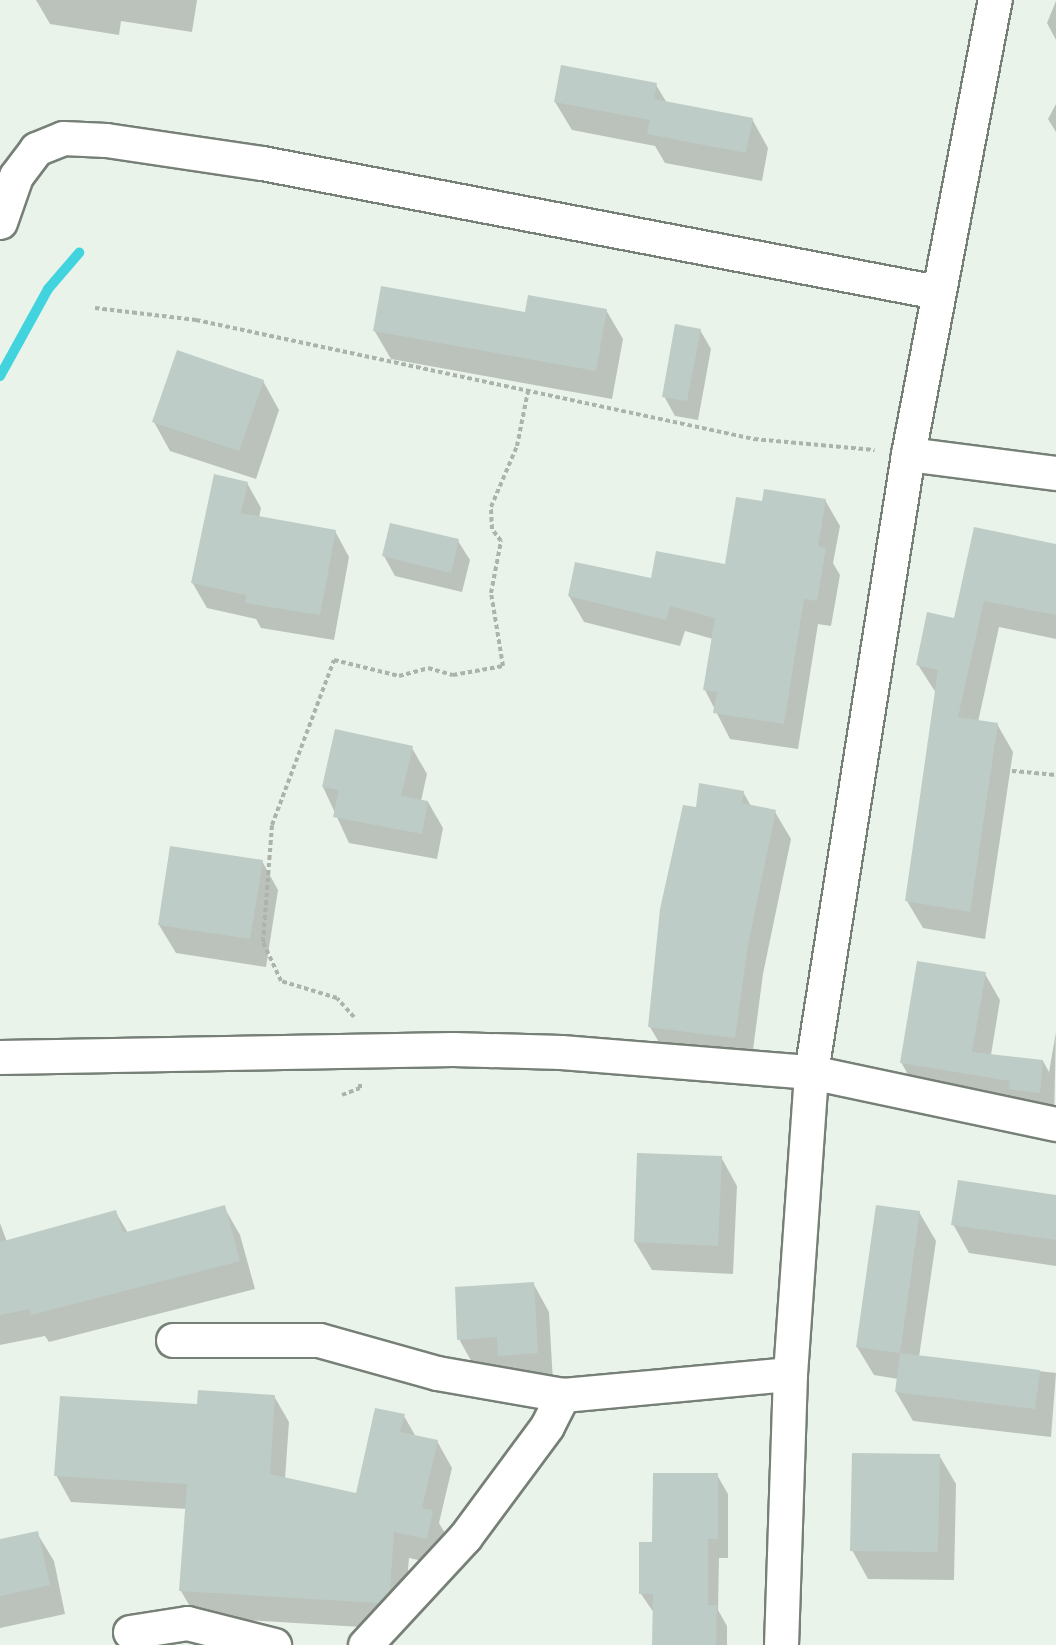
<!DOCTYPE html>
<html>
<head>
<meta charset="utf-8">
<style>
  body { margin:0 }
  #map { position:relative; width:1056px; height:1645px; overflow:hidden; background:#eaf3ea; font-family:"Alegreya Sans",sans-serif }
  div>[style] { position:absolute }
  .shadow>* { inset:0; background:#0003 }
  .stream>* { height:10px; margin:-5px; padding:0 5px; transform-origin:5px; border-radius:5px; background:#42d4de }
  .building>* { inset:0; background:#beccc7 }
  .path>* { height:4px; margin-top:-2px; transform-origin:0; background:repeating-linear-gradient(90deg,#abb3ab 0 4.5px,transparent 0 7.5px) }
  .roads { filter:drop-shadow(2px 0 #778077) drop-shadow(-2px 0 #778077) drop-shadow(0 2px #778077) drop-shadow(0 -2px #778077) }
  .street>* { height:33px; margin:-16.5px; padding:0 16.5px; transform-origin:16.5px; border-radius:16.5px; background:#fff }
  .secondary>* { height:33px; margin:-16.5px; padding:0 16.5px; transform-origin:16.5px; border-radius:16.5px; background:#fff }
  span { translate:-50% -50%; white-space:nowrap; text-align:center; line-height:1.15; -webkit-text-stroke:5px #eaf3ea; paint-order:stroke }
</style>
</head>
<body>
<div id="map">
  <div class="shadow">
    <i style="clip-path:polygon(36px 0,197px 0,192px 32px,121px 21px,119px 35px,50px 24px)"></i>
    <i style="clip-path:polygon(1056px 1px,1056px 40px,1047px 23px)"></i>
    <i style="clip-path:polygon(656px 85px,667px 103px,752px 119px,768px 148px,762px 181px,665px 163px,655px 146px,572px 130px,555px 102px)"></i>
    <i style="clip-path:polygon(1056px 104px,1056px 132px,1048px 119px)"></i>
    <i style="clip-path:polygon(606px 310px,623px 339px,612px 399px,391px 359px,374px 330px)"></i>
    <i style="clip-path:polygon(700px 330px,711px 349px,698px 420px,675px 416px,664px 396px)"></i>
    <i style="clip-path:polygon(263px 381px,279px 410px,256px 479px,170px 451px,154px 422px)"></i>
    <i style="clip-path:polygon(247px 483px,261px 508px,259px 518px,335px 531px,349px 557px,334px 640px,261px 628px,256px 619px,207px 608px,192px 582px)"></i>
    <i style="clip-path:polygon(825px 500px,840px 526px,833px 563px,840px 575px,831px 626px,818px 624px,798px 749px,730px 739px,705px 690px,713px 639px,685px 631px,680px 646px,584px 622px,569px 596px,726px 566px,764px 503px)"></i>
    <i style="clip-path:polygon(458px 541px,470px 560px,462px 592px,395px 576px,384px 556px)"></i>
    <i style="clip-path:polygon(1056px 545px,1056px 639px,999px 627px,978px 722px,997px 724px,1013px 752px,985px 939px,923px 928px,907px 901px,936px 693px,918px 665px,955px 620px)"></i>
    <i style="clip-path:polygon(412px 748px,427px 774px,421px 801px,428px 802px,443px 828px,437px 859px,349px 843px,323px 787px)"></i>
    <i style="clip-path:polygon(743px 792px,751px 806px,775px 812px,791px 839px,763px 974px,751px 1065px,666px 1054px,650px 1027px,698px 809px)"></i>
    <i style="clip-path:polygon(262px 861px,278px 890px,266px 967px,176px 953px,159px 925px)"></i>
    <i style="clip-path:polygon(985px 974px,1000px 1000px,991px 1055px,1043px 1061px,1049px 1072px,1056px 1032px,1054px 1119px,916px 1089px,901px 1062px)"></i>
    <i style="clip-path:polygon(721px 1157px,737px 1186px,733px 1274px,652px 1270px,635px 1242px)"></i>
    <i style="clip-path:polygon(1056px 1197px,1056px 1266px,969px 1253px,953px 1224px)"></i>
    <i style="clip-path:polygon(224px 1207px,240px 1235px,255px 1289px,49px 1342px,45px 1336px,0 1345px,0 1223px,7px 1242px,115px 1211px,128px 1233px)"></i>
    <i style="clip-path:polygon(919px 1212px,936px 1241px,919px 1357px,1056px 1373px,1051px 1437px,913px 1421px,896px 1392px,898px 1379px,874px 1375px,857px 1347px)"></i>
    <i style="clip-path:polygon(533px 1283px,549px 1312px,553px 1382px,516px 1384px,506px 1366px,475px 1368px,459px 1339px)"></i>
    <i style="clip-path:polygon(274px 1396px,289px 1422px,285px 1479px,357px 1495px,404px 1416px,416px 1437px,437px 1441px,452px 1468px,439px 1523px,448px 1538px,441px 1565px,409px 1558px,404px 1618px,394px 1629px,196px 1617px,181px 1591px,187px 1509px,71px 1502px,56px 1475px,199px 1406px)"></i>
    <i style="clip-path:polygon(939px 1455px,956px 1484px,954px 1580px,868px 1579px,852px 1550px)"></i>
    <i style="clip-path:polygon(717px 1475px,728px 1494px,728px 1558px,719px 1558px,718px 1610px,727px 1626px,727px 1645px,653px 1645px,654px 1613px,641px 1594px)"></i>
    <i style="clip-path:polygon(37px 1533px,54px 1561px,65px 1614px,0 1628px,0 1541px)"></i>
  </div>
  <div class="stream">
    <i style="left:0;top:376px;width:99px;rotate:-61.1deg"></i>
    <i style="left:48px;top:289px;width:48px;rotate:-49.3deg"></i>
  </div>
  <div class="building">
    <i style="clip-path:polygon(561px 65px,657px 83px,654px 99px,753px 118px,746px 153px,647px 134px,650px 120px,554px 102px)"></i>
    <i style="clip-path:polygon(381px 286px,525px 312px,528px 295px,607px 309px,596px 371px,373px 331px)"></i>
    <i style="clip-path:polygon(675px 324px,701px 329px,687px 401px,662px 397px)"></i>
    <i style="clip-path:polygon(177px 350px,264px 380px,239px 451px,152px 422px)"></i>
    <i style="clip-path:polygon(214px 474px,248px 482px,241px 513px,336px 530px,320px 615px,245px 603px,246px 595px,191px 583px)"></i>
    <i style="clip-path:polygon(764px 489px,826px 499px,818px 546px,826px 548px,817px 601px,804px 599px,784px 724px,713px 713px,717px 692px,703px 690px,715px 618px,670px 606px,666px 620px,568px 596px,575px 562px,651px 578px,656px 551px,725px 564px,736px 497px,762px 501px)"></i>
    <i style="clip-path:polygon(390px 523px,459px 539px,451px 573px,382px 556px)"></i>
    <i style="clip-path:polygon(974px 527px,1056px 544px,1056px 615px,984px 601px,958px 717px,998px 723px,970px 912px,905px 901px,938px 670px,916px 665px,927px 612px,954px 618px)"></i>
    <i style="clip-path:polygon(335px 729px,413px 746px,401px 796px,428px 801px,422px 834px,333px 817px,339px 790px,322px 787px)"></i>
    <i style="clip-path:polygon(699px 783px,744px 791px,742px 803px,776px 810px,748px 945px,735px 1038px,648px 1027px,660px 909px,683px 805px,696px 807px)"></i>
    <i style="clip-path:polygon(170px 846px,263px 860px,250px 939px,158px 925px)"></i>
    <i style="clip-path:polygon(917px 961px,986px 972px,972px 1052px,1043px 1060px,1040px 1093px,1009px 1089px,1010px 1081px,900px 1063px)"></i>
    <i style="clip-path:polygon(637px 1153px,722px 1156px,718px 1246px,634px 1242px)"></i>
    <i style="clip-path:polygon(958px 1180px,1056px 1195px,1056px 1240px,951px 1225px)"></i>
    <i style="clip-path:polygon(225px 1205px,240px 1261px,31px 1315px,30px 1309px,0 1315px,0 1242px,116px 1210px,123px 1233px)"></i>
    <i style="clip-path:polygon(876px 1205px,920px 1211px,900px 1353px,856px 1347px)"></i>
    <i style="clip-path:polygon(534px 1282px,538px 1353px,498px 1356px,497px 1337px,457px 1340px,455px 1287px)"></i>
    <i style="clip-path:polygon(900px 1353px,1040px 1370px,1035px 1409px,895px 1392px)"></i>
    <i style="clip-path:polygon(198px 1390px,275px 1395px,270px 1474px,356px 1493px,375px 1408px,405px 1414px,400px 1432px,438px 1440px,422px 1508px,433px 1510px,427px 1539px,394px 1532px,390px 1591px,379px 1603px,179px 1591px,187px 1484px,54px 1476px,60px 1396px,197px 1404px)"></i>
    <i style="clip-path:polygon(852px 1453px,940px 1454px,938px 1552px,850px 1551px)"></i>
    <i style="clip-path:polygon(653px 1473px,718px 1473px,718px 1539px,708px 1539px,708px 1605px,717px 1605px,716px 1645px,652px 1645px,653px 1594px,639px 1594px,639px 1542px,652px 1542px)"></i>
    <i style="clip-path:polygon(38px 1531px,50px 1585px,0 1596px,0 1539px)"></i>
  </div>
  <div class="path">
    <i style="left:95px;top:308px;width:102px;rotate:6.8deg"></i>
    <i style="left:196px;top:320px;width:571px;rotate:12.04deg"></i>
    <i style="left:754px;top:439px;width:121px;rotate:5.2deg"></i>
    <i style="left:1012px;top:771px;width:44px;rotate:5.2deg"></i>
    <i style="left:354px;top:1017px;width:25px;rotate:-132deg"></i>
    <i style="left:337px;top:998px;width:59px;rotate:-163.1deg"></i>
    <i style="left:281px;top:981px;width:43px;rotate:-114.8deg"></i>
    <i style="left:263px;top:942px;width:117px;rotate:-85.6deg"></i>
    <i style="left:272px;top:825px;width:176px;rotate:-69.4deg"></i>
    <i style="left:334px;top:660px;width:67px;rotate:13.8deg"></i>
    <i style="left:399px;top:676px;width:30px;rotate:-15deg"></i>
    <i style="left:428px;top:668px;width:26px;rotate:16deg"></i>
    <i style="left:453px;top:675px;width:51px;rotate:-10.2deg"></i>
    <i style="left:503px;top:666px;width:74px;rotate:-99.3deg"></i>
    <i style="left:491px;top:593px;width:53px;rotate:-79.1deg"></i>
    <i style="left:501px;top:541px;width:15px;rotate:-127deg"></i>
    <i style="left:492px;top:529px;width:22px;rotate:-93deg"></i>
    <i style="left:491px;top:507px;width:66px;rotate:-66.9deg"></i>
    <i style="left:517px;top:446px;width:56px;rotate:-78.7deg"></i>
    <i style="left:342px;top:1095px;width:19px;rotate:-21deg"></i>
    <i style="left:360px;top:1088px;width:4px;rotate:-90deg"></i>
  </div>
  <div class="roads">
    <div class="street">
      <i style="left:0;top:222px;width:49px;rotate:-70.8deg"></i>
      <i style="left:16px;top:176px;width:34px;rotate:-53deg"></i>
      <i style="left:36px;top:149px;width:29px;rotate:-22deg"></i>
      <i style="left:63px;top:138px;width:43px;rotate:2.7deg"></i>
      <i style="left:106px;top:140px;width:158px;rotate:8.4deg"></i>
      <i style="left:262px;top:163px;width:687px;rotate:10.82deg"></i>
      <i style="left:908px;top:454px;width:149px;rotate:7.3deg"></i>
      <i style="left:0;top:1057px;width:453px;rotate:-1deg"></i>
      <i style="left:453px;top:1049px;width:108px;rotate:1.6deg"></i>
      <i style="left:561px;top:1052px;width:251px;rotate:4.6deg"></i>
      <i style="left:811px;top:1072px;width:250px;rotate:12deg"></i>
      <i style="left:173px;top:1340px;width:146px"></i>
      <i style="left:319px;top:1340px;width:123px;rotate:15.6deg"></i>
      <i style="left:437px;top:1373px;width:128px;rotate:9.9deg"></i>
      <i style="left:563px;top:1395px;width:228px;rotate:-5.3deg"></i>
      <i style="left:130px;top:1632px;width:58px;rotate:-9deg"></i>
      <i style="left:187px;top:1623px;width:90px;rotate:14.2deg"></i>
      <i style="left:365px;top:1645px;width:147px;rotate:-47.2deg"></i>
      <i style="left:465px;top:1537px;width:138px;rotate:-53.5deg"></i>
      <i style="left:547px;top:1426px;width:35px;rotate:-63deg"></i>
    </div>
    <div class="secondary">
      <i style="left:781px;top:1645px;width:271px;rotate:-88.1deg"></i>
      <i style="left:790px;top:1374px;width:303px;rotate:-86deg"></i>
      <i style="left:811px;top:1072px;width:626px;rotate:-81.08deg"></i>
      <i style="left:908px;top:454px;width:462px;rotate:-79.2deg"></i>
    </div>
  </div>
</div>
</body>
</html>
